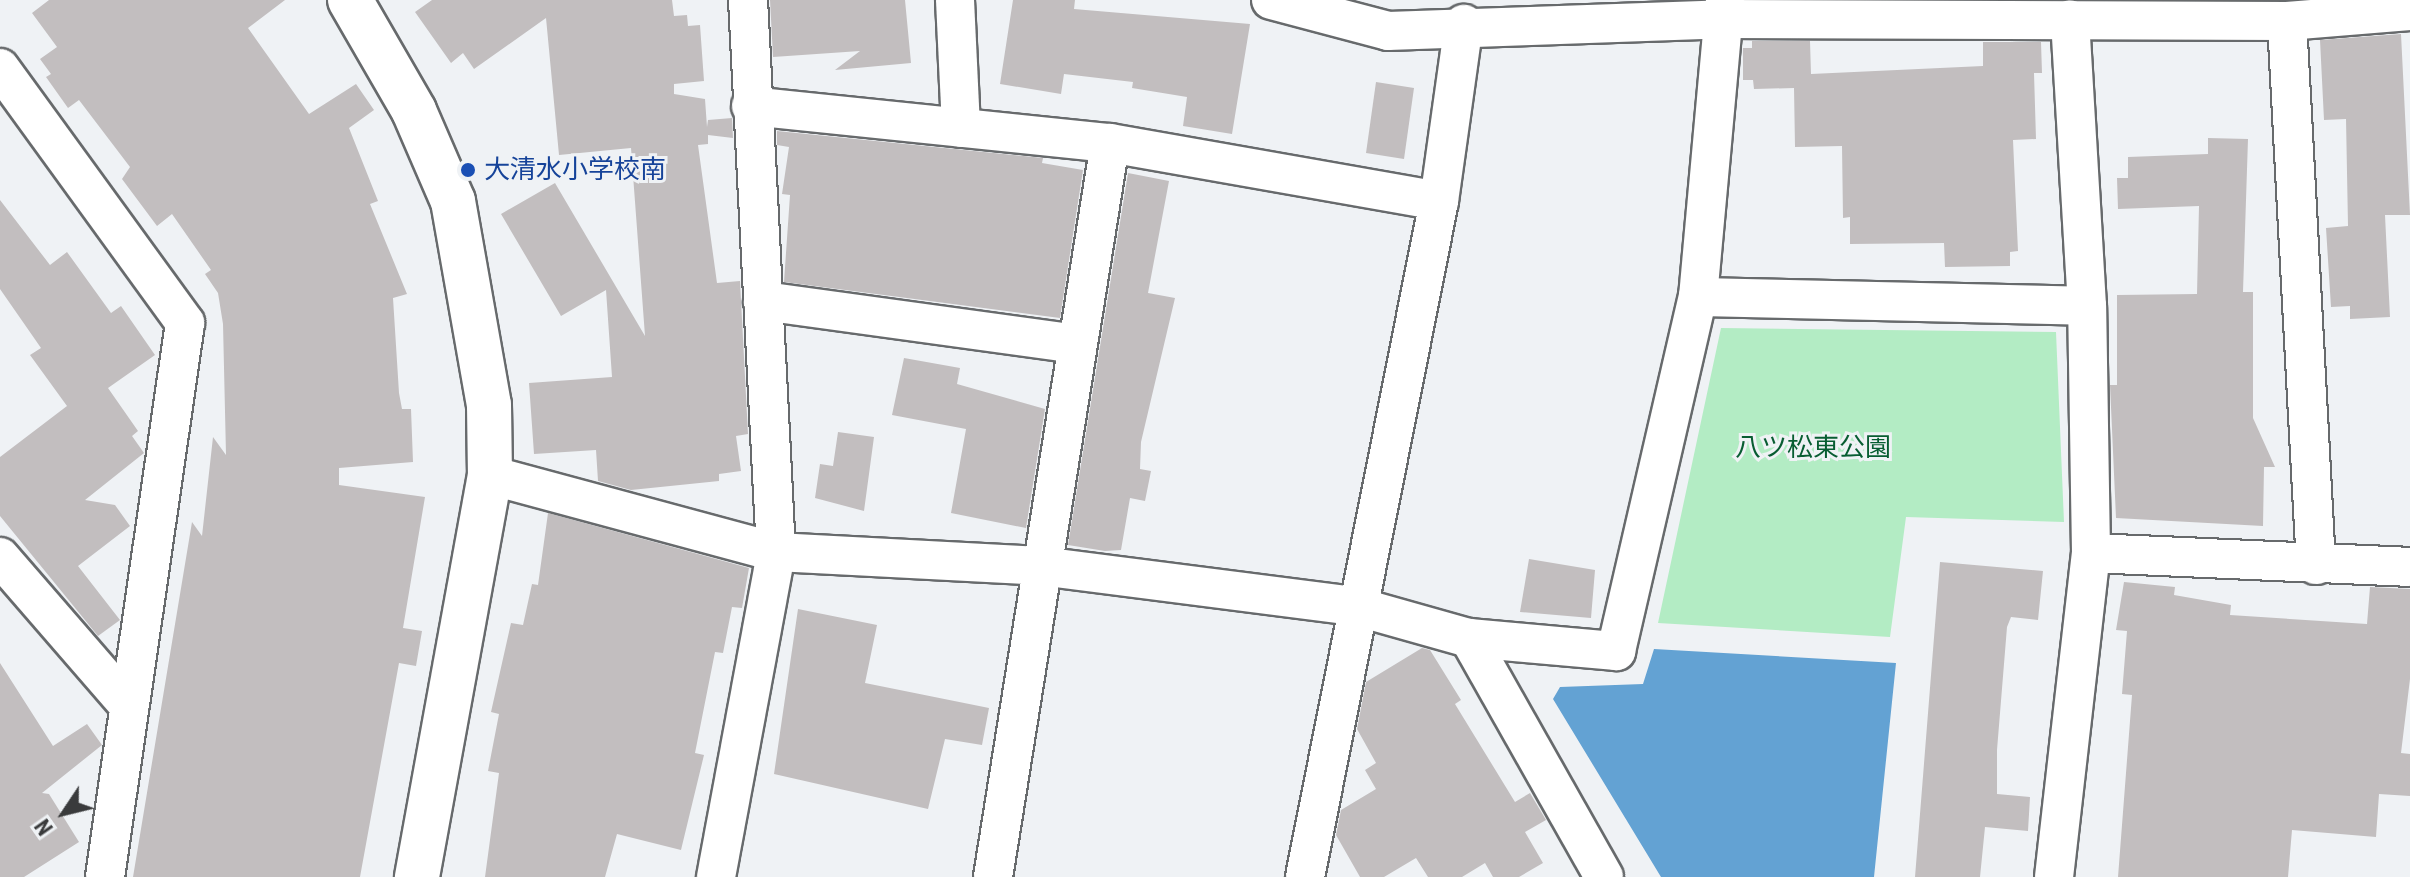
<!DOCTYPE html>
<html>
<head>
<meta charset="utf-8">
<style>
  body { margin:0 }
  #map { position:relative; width:2410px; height:877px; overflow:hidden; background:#eff2f5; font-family:"Roboto Condensed","Noto Sans JP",sans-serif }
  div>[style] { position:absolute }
  .green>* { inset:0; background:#b3ecc4 }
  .water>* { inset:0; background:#63a2d3 }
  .building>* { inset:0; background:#c2bebf }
  .roads { filter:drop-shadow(2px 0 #676a6c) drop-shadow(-2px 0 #676a6c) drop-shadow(0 2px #676a6c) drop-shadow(0 -2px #676a6c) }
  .minor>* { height:38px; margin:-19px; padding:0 19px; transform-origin:19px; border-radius:19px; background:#fff }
  .tertiary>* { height:44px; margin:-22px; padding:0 22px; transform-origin:22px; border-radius:22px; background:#fff }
  .dots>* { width:22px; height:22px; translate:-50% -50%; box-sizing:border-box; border:4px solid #eff2f5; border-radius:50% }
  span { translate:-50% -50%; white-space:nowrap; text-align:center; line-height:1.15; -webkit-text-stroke:6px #eff2f5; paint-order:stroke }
  .transit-label { font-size:26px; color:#164399 }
  .left { translate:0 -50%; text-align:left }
  .park-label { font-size:26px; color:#085d32 }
  .north { position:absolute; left:24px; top:773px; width:80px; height:80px; -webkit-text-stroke:6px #eff2f5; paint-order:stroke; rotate:235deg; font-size:22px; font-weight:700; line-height:32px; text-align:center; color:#3a3b3c }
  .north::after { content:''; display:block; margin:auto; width:28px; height:36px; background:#3a3b3c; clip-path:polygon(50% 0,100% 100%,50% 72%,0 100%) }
</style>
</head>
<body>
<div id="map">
  <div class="green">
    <i style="clip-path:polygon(1721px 328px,2056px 332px,2064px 522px,1906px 517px,1890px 637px,1658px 623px)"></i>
  </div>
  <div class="water">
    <i style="clip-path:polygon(1654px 649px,1896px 663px,1874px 877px,1661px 877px,1553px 699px,1560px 687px,1643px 684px)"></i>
  </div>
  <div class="building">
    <i style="clip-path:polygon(49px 0,285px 0,248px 28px,309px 114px,356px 84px,374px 110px,349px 128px,378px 201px,370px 204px,407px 294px,393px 298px,399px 393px,402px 409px,411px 409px,413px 462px,339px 468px,339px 485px,425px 497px,403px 628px,422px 631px,416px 666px,399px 663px,360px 877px,133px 877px,192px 522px,202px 536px,213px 437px,226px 455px,223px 324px,218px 293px,205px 274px,211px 270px,172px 214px,157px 226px,122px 179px,130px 167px,79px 100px,68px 108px,46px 77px,51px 74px,40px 59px,57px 47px,32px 13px)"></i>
    <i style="clip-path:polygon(432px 0,672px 0,674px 16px,687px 15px,688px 26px,700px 25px,704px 81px,674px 84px,674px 94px,705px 99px,707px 127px,708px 120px,732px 118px,733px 138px,708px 135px,708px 144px,698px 145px,717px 283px,740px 281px,748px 434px,736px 436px,741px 471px,719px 474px,719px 481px,631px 490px,598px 481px,596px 450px,534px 454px,529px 383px,612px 377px,606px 290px,561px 316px,501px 214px,555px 183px,645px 336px,631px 148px,559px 155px,546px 18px,474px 69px,463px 53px,451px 63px,415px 12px)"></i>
    <i style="clip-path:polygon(770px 0,905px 0,911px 63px,835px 70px,860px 51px,773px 57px)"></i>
    <i style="clip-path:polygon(1013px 0,1075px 0,1074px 9px,1250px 24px,1232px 134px,1183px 126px,1187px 97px,1132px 88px,1133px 82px,1064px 74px,1061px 94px,1000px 84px)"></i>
    <i style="clip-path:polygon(2401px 34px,2410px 215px,2385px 215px,2390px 317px,2350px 319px,2350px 306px,2331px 307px,2326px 228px,2348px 226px,2346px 119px,2324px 120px,2320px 40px)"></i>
    <i style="clip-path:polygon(1752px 41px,1810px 41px,1811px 74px,1983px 66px,1983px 42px,2041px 42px,2042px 73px,2034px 73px,2036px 139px,2013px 140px,2018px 251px,2010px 252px,2010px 266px,1945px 267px,1944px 243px,1850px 244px,1850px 217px,1843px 218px,1842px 146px,1795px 147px,1794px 88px,1754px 89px,1753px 80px,1743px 80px,1743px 48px,1752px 48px)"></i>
    <i style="clip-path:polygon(1376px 82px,1414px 88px,1404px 159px,1366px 153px)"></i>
    <i style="clip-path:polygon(777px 131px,1043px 158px,1042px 163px,1083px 170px,1060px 318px,784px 282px,790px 195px,782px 194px,789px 147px,777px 145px)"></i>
    <i style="clip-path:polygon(2208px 138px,2248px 139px,2243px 292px,2253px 292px,2253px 418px,2275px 467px,2264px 467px,2263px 526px,2116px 518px,2110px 385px,2117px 385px,2117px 295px,2197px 294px,2199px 206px,2118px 209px,2117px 178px,2128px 178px,2128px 157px,2208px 154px)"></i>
    <i style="clip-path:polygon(1128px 173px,1169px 181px,1148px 293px,1175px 298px,1141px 442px,1140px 469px,1151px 471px,1145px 501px,1130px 498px,1121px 550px,1105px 551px,1068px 545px)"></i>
    <i style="clip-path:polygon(0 200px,50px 265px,67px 252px,111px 313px,121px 306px,155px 355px,108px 388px,138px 431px,132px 436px,144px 453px,85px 500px,115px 505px,130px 526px,78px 566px,120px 620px,98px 636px,0 516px,0 457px,67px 406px,30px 355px,41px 348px,0 289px)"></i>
    <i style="clip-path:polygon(904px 358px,960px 368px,957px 384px,1045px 409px,1026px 528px,951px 513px,966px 429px,892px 415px)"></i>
    <i style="clip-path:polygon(838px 432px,874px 437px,864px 511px,815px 498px,820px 464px,833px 466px)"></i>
    <i style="clip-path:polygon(548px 513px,749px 568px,742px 608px,732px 607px,723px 653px,715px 652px,695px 753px,704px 755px,681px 850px,617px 834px,605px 877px,485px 877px,499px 773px,488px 771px,499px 714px,491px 712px,511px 623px,523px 625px,532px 584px,538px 585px)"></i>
    <i style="clip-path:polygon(1529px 559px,1595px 570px,1591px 618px,1520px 612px)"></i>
    <i style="clip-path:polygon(1940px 562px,2043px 571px,2038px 620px,2011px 617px,2007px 627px,1997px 750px,1997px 794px,2030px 797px,2028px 831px,1985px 827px,1980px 877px,1915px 877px)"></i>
    <i style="clip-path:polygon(2124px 582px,2175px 587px,2174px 595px,2231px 605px,2230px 615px,2367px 624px,2370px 587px,2410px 589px,2410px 679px,2401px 753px,2410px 754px,2410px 796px,2379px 794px,2376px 837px,2292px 830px,2288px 877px,2118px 877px,2132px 695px,2122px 694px,2127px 631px,2116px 630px)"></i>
    <i style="clip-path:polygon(798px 609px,877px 625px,865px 683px,989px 708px,982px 745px,945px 739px,928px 809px,774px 774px)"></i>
    <i style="clip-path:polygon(1422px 648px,1430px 650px,1461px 700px,1455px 704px,1515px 802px,1530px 793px,1546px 820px,1525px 832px,1543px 863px,1519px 877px,1493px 877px,1485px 863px,1462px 877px,1428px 877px,1416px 858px,1384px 877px,1360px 877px,1336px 835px,1341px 810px,1376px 789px,1365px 770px,1376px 763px,1357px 729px,1366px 682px)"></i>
    <i style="clip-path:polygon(0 663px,53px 746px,87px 724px,102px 745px,42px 793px,49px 794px,79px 842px,24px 877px,0 877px)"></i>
  </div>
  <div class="roads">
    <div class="minor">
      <i style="left:955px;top:0;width:128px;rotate:87.3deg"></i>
      <i style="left:1271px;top:0;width:121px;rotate:14.8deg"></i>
      <i style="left:1388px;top:31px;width:336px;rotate:-2deg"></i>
      <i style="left:1724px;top:19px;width:563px;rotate:0.2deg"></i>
      <i style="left:2287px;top:21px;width:123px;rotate:-4.6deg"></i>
      <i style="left:2287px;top:21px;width:545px;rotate:86.95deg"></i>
      <i style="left:0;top:68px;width:315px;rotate:54deg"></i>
      <i style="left:185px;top:323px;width:560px;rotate:98.22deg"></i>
      <i style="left:751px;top:106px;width:361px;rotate:5.9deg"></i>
      <i style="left:1110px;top:143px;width:334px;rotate:10deg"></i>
      <i style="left:1698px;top:297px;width:389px;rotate:1.3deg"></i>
      <i style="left:763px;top:301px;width:317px;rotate:7.8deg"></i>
      <i style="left:490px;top:475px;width:296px;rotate:15.1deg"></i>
      <i style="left:776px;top:552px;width:265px;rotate:3deg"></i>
      <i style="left:1041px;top:566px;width:317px;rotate:7.3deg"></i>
      <i style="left:1355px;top:606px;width:118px;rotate:15.7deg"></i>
      <i style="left:1469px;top:638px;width:148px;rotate:5.1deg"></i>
      <i style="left:1616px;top:651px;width:363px;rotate:-77deg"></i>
      <i style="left:1698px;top:297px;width:298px;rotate:-84.8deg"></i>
      <i style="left:2091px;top:553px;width:319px;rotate:2.5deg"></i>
      <i style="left:0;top:557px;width:197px;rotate:49.1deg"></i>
      <i style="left:1469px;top:638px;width:274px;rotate:60.5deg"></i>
      <i style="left:716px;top:877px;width:330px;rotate:-79.5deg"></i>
      <i style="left:776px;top:552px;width:553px;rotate:-92.9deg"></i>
      <i style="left:993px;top:877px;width:743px;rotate:-80.94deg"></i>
      <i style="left:1305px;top:877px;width:689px;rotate:-78.79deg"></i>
      <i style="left:1439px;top:201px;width:179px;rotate:-82deg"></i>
      <i style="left:2054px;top:877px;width:326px;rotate:-83.5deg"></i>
      <i style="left:2091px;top:553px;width:247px;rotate:-90.9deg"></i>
      <i style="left:2087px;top:306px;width:287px;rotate:-93.4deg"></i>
    </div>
    <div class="tertiary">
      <i style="left:350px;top:0;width:128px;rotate:60deg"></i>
      <i style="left:414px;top:111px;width:98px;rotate:66.6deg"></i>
      <i style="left:453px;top:201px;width:207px;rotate:80deg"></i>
      <i style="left:489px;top:405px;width:70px;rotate:89.2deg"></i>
      <i style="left:490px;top:475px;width:409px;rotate:100.3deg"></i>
    </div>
  </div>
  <div class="dots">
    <i style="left:468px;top:170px;background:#1a4fb4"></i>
  </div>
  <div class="transit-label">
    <span class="left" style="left:484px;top:170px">大清水小学校南</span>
  </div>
  <div class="park-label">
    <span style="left:1813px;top:448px">八ツ松東公園</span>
  </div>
  <div class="north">N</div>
</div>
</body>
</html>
